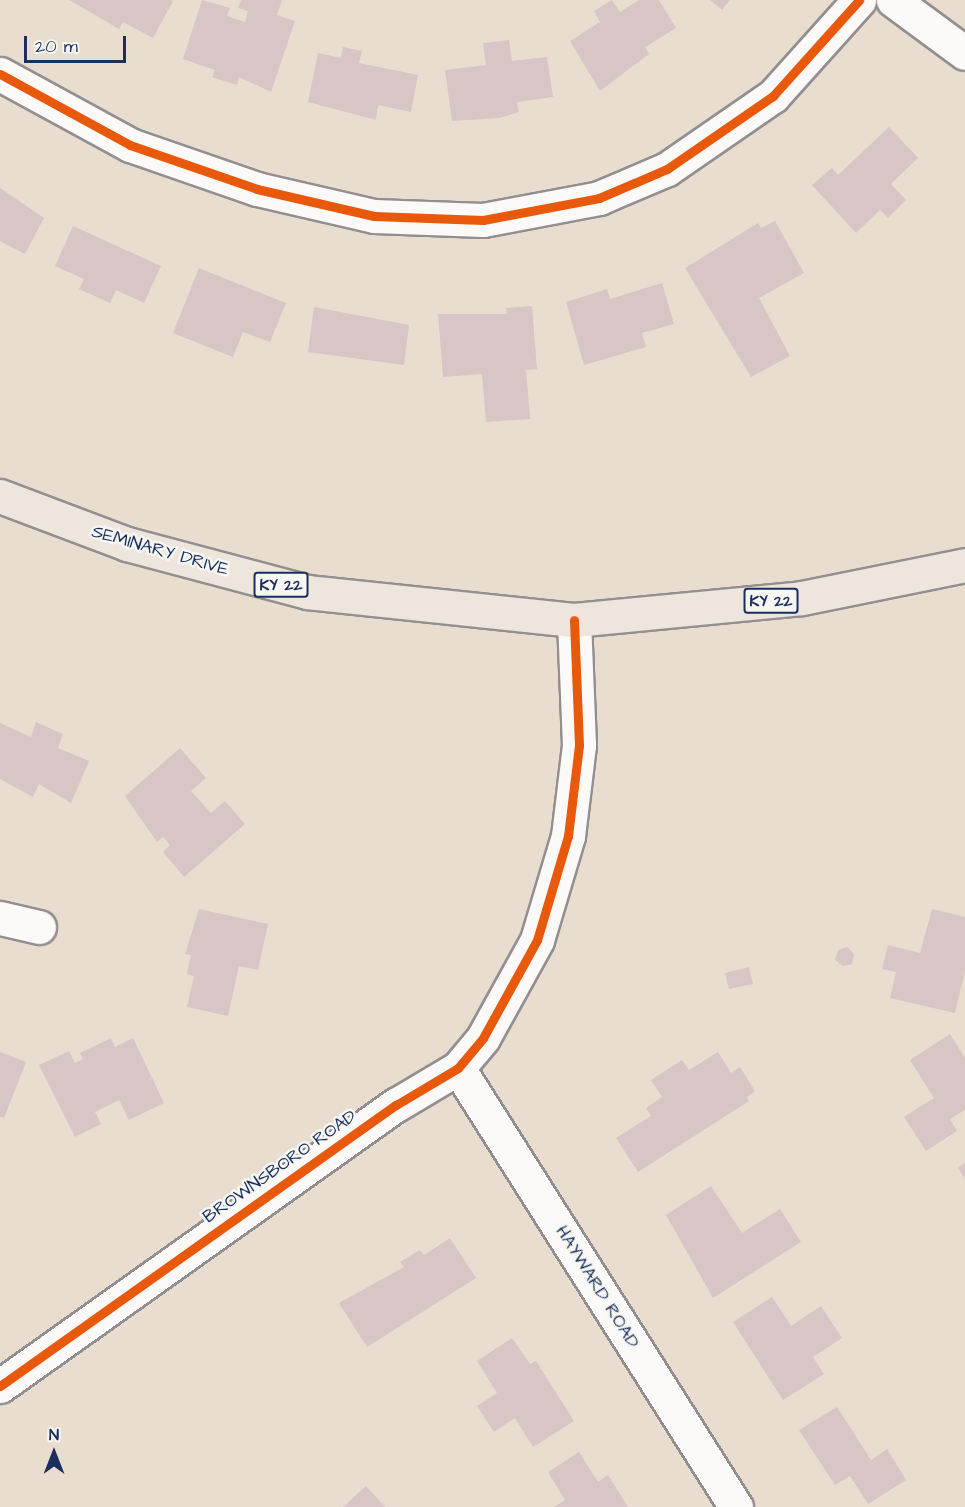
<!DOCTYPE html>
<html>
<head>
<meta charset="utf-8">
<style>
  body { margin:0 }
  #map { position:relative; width:965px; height:1507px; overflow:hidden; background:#e9ddcf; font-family:"Architects Daughter",sans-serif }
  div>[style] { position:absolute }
  .building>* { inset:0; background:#d8c5c6 }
  .roads { filter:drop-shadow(2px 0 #938f90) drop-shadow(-2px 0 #938f90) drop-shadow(0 2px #938f90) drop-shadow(0 -2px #938f90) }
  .minor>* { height:33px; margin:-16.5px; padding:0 16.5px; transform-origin:16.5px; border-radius:16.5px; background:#fcfaf8 }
  .tertiary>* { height:33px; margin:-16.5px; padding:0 16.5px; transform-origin:16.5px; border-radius:16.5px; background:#fcfaf8 }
  .primary>* { height:33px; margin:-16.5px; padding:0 16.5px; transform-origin:16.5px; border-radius:16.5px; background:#eee5dd }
  .cycleway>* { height:9px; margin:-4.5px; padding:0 4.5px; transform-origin:4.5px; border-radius:4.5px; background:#e8590c }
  span { translate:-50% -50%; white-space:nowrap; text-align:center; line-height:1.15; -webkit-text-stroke:5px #f6f6f2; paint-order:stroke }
  .shield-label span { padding:2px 4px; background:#f6f6f2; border:2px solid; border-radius:4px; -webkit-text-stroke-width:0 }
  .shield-label { font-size:16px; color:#1b2f5e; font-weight:700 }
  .street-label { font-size:18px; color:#1b2f5e }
  .north { position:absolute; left:24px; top:1423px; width:60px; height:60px; -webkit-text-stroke:4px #f6f6f2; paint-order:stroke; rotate:0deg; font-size:16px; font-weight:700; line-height:24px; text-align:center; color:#1b2f5e }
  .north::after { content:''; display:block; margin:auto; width:21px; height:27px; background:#1b2f5e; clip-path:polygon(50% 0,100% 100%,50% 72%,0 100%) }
  .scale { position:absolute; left:24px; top:36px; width:102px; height:27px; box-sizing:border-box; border:3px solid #1b2f5e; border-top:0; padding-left:8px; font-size:18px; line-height:21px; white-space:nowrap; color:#1b2f5e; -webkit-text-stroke:4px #f6f6f2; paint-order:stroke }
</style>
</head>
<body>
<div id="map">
  <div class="building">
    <i style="clip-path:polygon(69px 0,171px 0,173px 1px,153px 38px,123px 22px,119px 29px)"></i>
    <i style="clip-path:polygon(202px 0,230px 8px,227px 16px,245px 22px,248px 11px,238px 8px,241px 0,282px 0,277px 15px,295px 21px,271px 92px,239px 77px,237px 85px,212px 77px,215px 70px,183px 59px)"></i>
    <i style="clip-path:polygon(612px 0,620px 12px,639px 0,659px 0,676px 28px,645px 47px,649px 54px,600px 91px,570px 41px,600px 22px,594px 11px)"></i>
    <i style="clip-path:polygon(710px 0,730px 0,722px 10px)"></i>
    <i style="clip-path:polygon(509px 40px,512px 61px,547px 57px,553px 97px,517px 102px,519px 112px,500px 118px,452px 121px,445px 70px,486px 65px,483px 43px)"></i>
    <i style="clip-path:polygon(343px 47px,362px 51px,359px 63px,418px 75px,411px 112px,378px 105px,376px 120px,308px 102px,318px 53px,341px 58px)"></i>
    <i style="clip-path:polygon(889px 127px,918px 158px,891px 184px,906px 200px,888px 218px,880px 210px,856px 233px,812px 185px,832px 168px,838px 175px)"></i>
    <i style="clip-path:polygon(0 188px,44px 218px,25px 254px,0 241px)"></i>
    <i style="clip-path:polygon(775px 221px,804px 273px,759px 298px,790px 356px,751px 377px,685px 268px,758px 223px,761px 228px)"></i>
    <i style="clip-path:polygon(73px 226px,161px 266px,144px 303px,116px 290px,110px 303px,79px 289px,84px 279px,55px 266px)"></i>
    <i style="clip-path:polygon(199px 268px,286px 303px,270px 342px,243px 332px,233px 357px,173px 333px)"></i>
    <i style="clip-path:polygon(662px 283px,674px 324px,642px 333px,646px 347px,584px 365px,566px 302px,607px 289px,610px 299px)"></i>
    <i style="clip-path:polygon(532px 306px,537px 369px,526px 370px,530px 419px,486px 422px,482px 374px,443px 377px,438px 314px,507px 314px,506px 308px)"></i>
    <i style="clip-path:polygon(314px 307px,409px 325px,404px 365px,308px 352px)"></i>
    <i style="clip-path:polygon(36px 722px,63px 734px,58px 748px,89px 761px,71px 803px,39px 784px,33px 797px,0 779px,0 723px,31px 737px)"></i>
    <i style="clip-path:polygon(180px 748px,206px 778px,191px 791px,211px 813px,225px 801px,245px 824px,184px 877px,163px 852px,170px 845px,163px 837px,157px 842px,125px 796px)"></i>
    <i style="clip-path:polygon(199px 909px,268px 924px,258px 970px,239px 966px,228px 1016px,187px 1007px,194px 976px,187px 974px,191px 955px,185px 954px)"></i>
    <i style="clip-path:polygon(932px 909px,965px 917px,965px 971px,955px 1013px,890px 998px,896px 972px,882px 969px,888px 945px,920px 953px)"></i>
    <i style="clip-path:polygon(847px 947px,854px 954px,852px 964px,843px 966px,835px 960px,838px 950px)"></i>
    <i style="clip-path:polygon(749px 967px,753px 984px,729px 989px,725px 973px)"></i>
    <i style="clip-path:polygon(950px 1034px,965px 1058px,965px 1110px,950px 1119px,957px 1131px,926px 1151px,904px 1117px,934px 1098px,910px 1060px)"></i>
    <i style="clip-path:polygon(111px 1038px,115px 1047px,133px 1038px,164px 1103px,129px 1120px,119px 1100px,95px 1112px,101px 1124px,75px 1137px,39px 1065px,69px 1051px,75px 1063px,83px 1059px,80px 1053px)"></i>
    <i style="clip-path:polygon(0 1052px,26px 1062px,4px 1118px,0 1117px)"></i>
    <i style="clip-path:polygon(718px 1052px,731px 1073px,740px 1067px,755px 1091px,747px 1097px,749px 1101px,638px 1172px,616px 1138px,651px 1116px,646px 1108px,662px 1097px,651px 1080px,682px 1060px,689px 1070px)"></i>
    <i style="clip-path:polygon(965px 1163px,965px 1179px,958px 1168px)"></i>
    <i style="clip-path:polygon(711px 1186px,742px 1233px,780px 1209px,801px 1242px,713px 1298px,666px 1215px)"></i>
    <i style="clip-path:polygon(450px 1238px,476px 1278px,367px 1347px,339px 1303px,404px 1267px,400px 1262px,420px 1250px,424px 1255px)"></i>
    <i style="clip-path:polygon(772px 1297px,791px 1326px,821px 1306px,842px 1338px,813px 1357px,824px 1374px,783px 1400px,733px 1322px)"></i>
    <i style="clip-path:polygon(512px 1338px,530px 1364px,536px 1361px,574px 1421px,533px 1447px,515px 1418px,494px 1432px,477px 1406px,497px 1393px,477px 1361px)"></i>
    <i style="clip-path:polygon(837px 1407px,871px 1460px,887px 1449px,906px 1480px,868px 1504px,850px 1476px,835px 1485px,799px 1430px)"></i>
    <i style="clip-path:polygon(579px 1452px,598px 1482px,608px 1475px,628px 1507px,554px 1507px,565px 1500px,548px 1472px)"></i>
    <i style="clip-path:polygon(366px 1486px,385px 1507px,343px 1507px)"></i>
  </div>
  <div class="roads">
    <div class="minor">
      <i style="left:893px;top:0;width:89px;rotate:36.4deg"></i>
      <i style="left:0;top:74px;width:148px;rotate:28.6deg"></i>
      <i style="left:130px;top:145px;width:134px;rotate:19.1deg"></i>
      <i style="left:257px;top:189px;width:120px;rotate:13deg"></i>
      <i style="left:374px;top:216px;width:109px;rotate:2.1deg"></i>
      <i style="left:483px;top:220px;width:118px;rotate:-10.7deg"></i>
      <i style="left:599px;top:198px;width:74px;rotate:-23.1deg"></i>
      <i style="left:667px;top:169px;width:129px;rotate:-34.6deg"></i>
      <i style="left:773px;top:96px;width:129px;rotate:-48.1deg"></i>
      <i style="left:0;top:918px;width:40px;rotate:13deg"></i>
      <i style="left:458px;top:1068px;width:520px;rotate:57.66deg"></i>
    </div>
    <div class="tertiary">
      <i style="left:0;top:1386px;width:486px;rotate:-35.4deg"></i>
      <i style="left:396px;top:1105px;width:72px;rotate:-30.8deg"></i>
      <i style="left:458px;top:1068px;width:39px;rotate:-50deg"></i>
      <i style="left:483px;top:1038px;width:112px;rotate:-61.1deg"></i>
      <i style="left:537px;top:940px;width:109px;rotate:-73.4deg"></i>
      <i style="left:568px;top:836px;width:92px;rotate:-83.1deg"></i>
      <i style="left:579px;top:745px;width:125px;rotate:-92.3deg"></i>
    </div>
    <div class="primary">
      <i style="left:0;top:496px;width:136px;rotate:20.7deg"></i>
      <i style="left:127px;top:544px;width:186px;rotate:14.9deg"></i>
      <i style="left:307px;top:592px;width:268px;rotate:6deg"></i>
      <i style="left:574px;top:620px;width:229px;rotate:-5.5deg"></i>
      <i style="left:802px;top:598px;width:166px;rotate:-11.4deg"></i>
    </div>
  </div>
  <div class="cycleway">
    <i style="left:0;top:74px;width:148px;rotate:28.6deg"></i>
    <i style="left:130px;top:145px;width:134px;rotate:19.1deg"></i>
    <i style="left:257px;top:189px;width:120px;rotate:13deg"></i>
    <i style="left:374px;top:216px;width:109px;rotate:2.1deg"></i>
    <i style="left:483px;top:220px;width:118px;rotate:-10.7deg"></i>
    <i style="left:599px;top:198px;width:74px;rotate:-23.1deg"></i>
    <i style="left:667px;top:169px;width:129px;rotate:-34.6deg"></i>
    <i style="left:773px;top:96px;width:129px;rotate:-48.1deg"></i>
    <i style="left:0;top:1386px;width:486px;rotate:-35.4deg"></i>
    <i style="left:396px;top:1105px;width:72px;rotate:-30.8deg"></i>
    <i style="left:458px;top:1068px;width:39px;rotate:-50deg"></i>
    <i style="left:483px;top:1038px;width:112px;rotate:-61.1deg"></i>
    <i style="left:537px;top:940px;width:109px;rotate:-73.4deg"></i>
    <i style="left:568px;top:836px;width:92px;rotate:-83.1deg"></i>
    <i style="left:579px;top:745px;width:125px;rotate:-92.3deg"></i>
  </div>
  <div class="shield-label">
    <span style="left:281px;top:585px">KY 22</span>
    <span style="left:771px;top:601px">KY 22</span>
  </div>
  <div class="street-label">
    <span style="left:160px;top:551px;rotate:16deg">SEMINARY DRIVE</span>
    <span style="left:280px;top:1167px;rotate:-35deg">BROWNSBORO ROAD</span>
    <span style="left:597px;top:1287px;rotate:58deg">HAYWARD ROAD</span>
  </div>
  <div class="north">N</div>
  <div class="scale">20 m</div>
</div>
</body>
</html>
